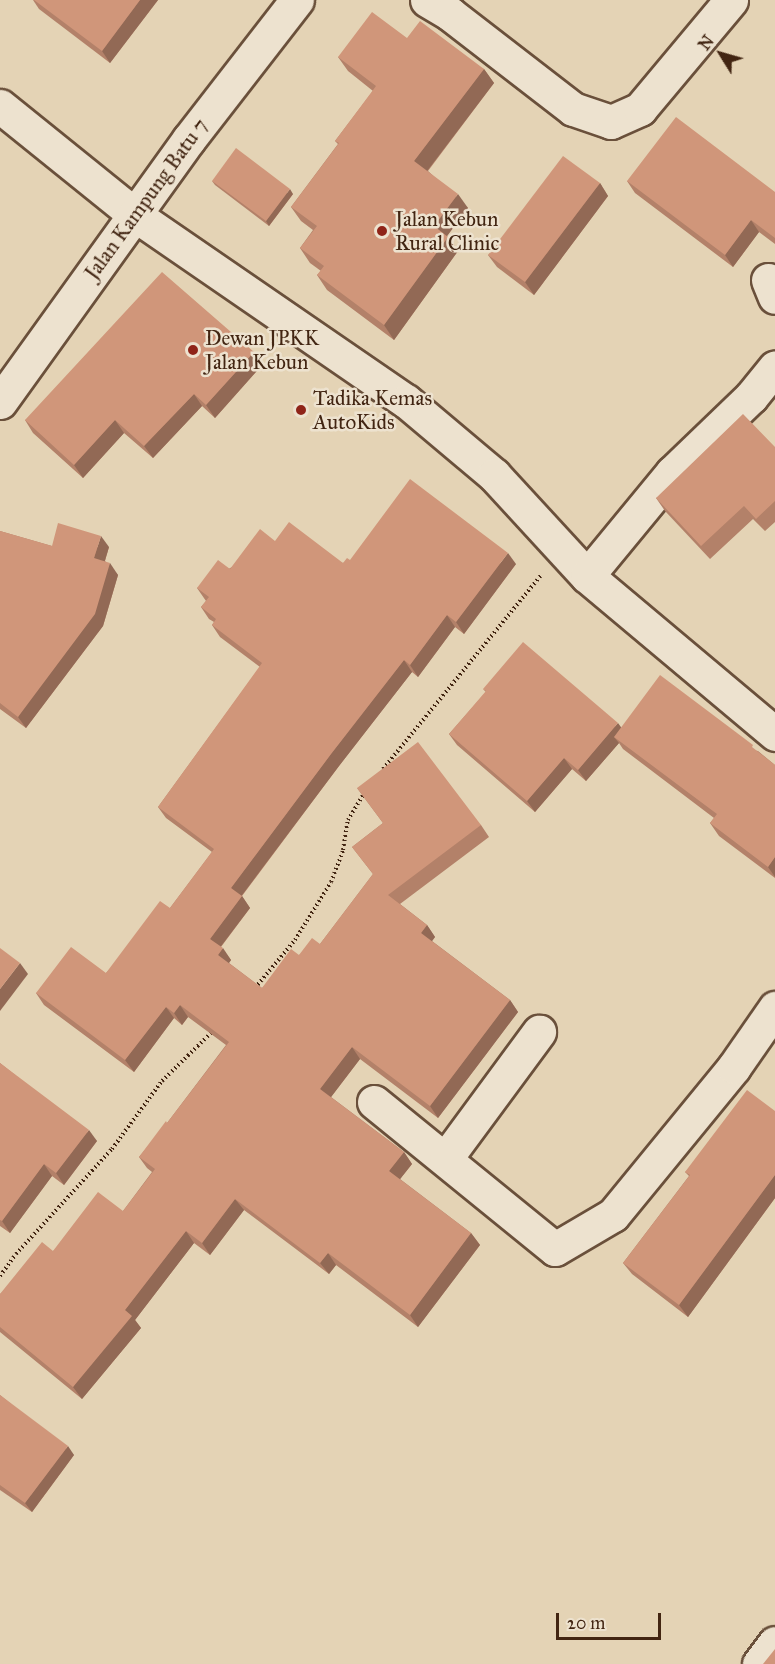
<!DOCTYPE html>
<html>
<head>
<meta charset="utf-8">
<style>
  body { margin:0 }
  #map { position:relative; width:775px; height:1664px; overflow:hidden; background:#e4d3b5; font-family:"IM FELL Great Primer",serif }
  div>[style] { position:absolute }
  .path>* { height:4px; margin-top:-2px; transform-origin:0; background:repeating-linear-gradient(90deg,#422512 0 1.5px,transparent 0 4.5px) }
  .roads { filter:drop-shadow(2px 0 #6a503b) drop-shadow(-2px 0 #6a503b) drop-shadow(0 2px #6a503b) drop-shadow(0 -2px #6a503b) }
  .minor>* { height:33px; margin:-16.5px; padding:0 16.5px; transform-origin:16.5px; border-radius:16.5px; background:#ede2cf }
  .wall>* { inset:0; background:#b38169 }
  .shaded-wall>* { inset:0; background:#926955 }
  .building>* { inset:0; background:#d0967a }
  .dots>* { width:16px; height:16px; translate:-50% -50%; box-sizing:border-box; border:3px solid #ede2cf; border-radius:50% }
  span { translate:-50% -50%; white-space:nowrap; text-align:center; line-height:1.15; -webkit-text-stroke:5px #ede2cf; paint-order:stroke }
  .street-label { font-size:21px; color:#422512 }
  .poi-label { font-size:21px; color:#422512 }
  .left { translate:0 -50%; text-align:left }
  .north { position:absolute; left:691px; top:24px; width:60px; height:60px; -webkit-text-stroke:4px #ede2cf; paint-order:stroke; rotate:307deg; font-size:16px; font-weight:700; line-height:24px; text-align:center; color:#422512 }
  .north::after { content:''; display:block; margin:auto; width:21px; height:27px; background:#422512; clip-path:polygon(50% 0,100% 100%,50% 72%,0 100%) }
  .scale { position:absolute; left:556px; top:1613px; width:105px; height:27px; box-sizing:border-box; border:3px solid #422512; border-top:0; padding-left:8px; font-size:18px; line-height:21px; white-space:nowrap; color:#422512; -webkit-text-stroke:4px #ede2cf; paint-order:stroke }
</style>
</head>
<body>
<div id="map">
  <div class="path">
    <i style="left:383px;top:769px;width:250px;rotate:-50.8deg"></i>
    <i style="left:255px;top:988px;width:62px;rotate:-50.2deg"></i>
    <i style="left:295px;top:940px;width:68px;rotate:-58.2deg"></i>
    <i style="left:331px;top:882px;width:34px;rotate:-69deg"></i>
    <i style="left:343px;top:850px;width:30px;rotate:-81deg"></i>
    <i style="left:348px;top:820px;width:33px;rotate:-59deg"></i>
    <i style="left:0;top:1276px;width:27px;rotate:-54deg"></i>
    <i style="left:16px;top:1254px;width:142px;rotate:-47.6deg"></i>
    <i style="left:112px;top:1149px;width:84px;rotate:-53.7deg"></i>
    <i style="left:162px;top:1081px;width:73px;rotate:-44.4deg"></i>
  </div>
  <div class="roads">
    <div class="minor">
      <i style="left:427px;top:0;width:27px;rotate:31deg"></i>
      <i style="left:450px;top:14px;width:155px;rotate:37.7deg"></i>
      <i style="left:573px;top:109px;width:40px;rotate:18.9deg"></i>
      <i style="left:611px;top:122px;width:32px;rotate:-24deg"></i>
      <i style="left:640px;top:109px;width:142px;rotate:-50.1deg"></i>
      <i style="left:0;top:106px;width:174px;rotate:38.9deg"></i>
      <i style="left:135px;top:215px;width:329px;rotate:34.5deg"></i>
      <i style="left:406px;top:401px;width:115px;rotate:40.1deg"></i>
      <i style="left:494px;top:475px;width:137px;rotate:47.4deg"></i>
      <i style="left:587px;top:576px;width:246px;rotate:40deg"></i>
      <i style="left:768px;top:280px;width:18px;rotate:68deg"></i>
      <i style="left:0;top:402px;width:324px;rotate:-54.3deg"></i>
      <i style="left:189px;top:139px;width:176px;rotate:-52.2deg"></i>
      <i style="left:587px;top:576px;width:134px;rotate:-50.5deg"></i>
      <i style="left:672px;top:473px;width:110px;rotate:-43.9deg"></i>
      <i style="left:751px;top:397px;width:38px;rotate:-51deg"></i>
      <i style="left:374px;top:1102px;width:233px;rotate:39.1deg"></i>
      <i style="left:555px;top:1249px;width:67px;rotate:-30.4deg"></i>
      <i style="left:613px;top:1215px;width:191px;rotate:-50.7deg"></i>
      <i style="left:734px;top:1067px;width:72px;rotate:-55.2deg"></i>
      <i style="left:446px;top:1158px;width:157px;rotate:-53.6deg"></i>
      <i style="left:759px;top:1664px;width:26px;rotate:-53deg"></i>
    </div>
  </div>
  <div class="wall">
    <i style="clip-path:polygon(33px 0,158px 0,110px 63px,39px 9px)"></i>
    <i style="clip-path:polygon(407px 38px,484px 69px,494px 83px,428px 171px,468px 208px,447px 236px,458px 251px,394px 340px,327px 290px,317px 275px,321px 271px,310px 263px,300px 248px,313px 230px,301px 221px,291px 207px,338px 144px,335px 141px,373px 91px,348px 71px,338px 57px)"></i>
    <i style="clip-path:polygon(212px 181px,293px 194px,269px 226px,215px 185px)"></i>
    <i style="clip-path:polygon(627px 181px,775px 192px,775px 244px,759px 232px,733px 267px,635px 193px)"></i>
    <i style="clip-path:polygon(600px 183px,608px 196px,534px 295px,497px 267px,488px 255px)"></i>
    <i style="clip-path:polygon(254px 352px,263px 364px,215px 418px,202px 406px,153px 458px,124px 433px,83px 478px,33px 433px,25px 420px)"></i>
    <i style="clip-path:polygon(775px 447px,775px 522px,765px 531px,753px 519px,710px 559px,665px 511px,656px 498px)"></i>
    <i style="clip-path:polygon(0 531px,52px 546px,109px 547px,105px 561px,118px 575px,103px 626px,26px 728px,0 709px)"></i>
    <i style="clip-path:polygon(275px 541px,343px 563px,350px 560px,516px 564px,464px 634px,455px 627px,418px 677px,412px 672px,339px 766px,242px 896px,250px 908px,221px 947px,231px 960px,229px 963px,262px 988px,299px 955px,320px 944px,373px 874px,352px 847px,383px 823px,357px 788px,481px 825px,489px 837px,400px 904px,427px 925px,435px 937px,432px 941px,510px 1000px,518px 1012px,438px 1118px,360px 1059px,331px 1097px,404px 1152px,412px 1164px,400px 1179px,471px 1233px,480px 1245px,418px 1327px,336px 1265px,329px 1274px,244px 1210px,210px 1255px,194px 1243px,135px 1320px,141px 1328px,82px 1399px,0 1332px,0 1294px,53px 1251px,123px 1211px,152px 1172px,147px 1168px,139px 1157px,167px 1123px,226px 1045px,188px 1017px,182px 1025px,174px 1018px,134px 1072px,44px 1005px,36px 993px,106px 973px,170px 908px,212px 852px,166px 818px,158px 807px,260px 667px,220px 637px,212px 625px,214px 622px,209px 619px,201px 607px,206px 601px,197px 588px)"></i>
    <i style="clip-path:polygon(483px 689px,621px 728px,758px 751px,775px 765px,775px 878px,719px 836px,710px 823px,714px 818px,623px 749px,619px 743px,586px 781px,572px 769px,535px 812px,457px 745px,449px 734px,486px 692px)"></i>
    <i style="clip-path:polygon(0 1063px,97px 1141px,64px 1185px,52px 1176px,10px 1233px,0 1226px)"></i>
    <i style="clip-path:polygon(775px 1111px,775px 1198px,688px 1317px,632px 1274px,623px 1263px,689px 1176px,685px 1172px)"></i>
    <i style="clip-path:polygon(0 1395px,74px 1455px,32px 1512px,0 1490px)"></i>
  </div>
  <div class="shaded-wall">
    <i style="clip-path:polygon(140px 0,158px 0,110px 63px,102px 51px)"></i>
    <i style="clip-path:polygon(484px 69px,494px 83px,424px 175px,414px 161px)"></i>
    <i style="clip-path:polygon(600px 183px,608px 196px,534px 295px,525px 282px)"></i>
    <i style="clip-path:polygon(290px 189px,293px 194px,269px 226px,266px 221px)"></i>
    <i style="clip-path:polygon(458px 194px,468px 208px,444px 240px,434px 226px)"></i>
    <i style="clip-path:polygon(751px 220px,759px 232px,733px 267px,725px 255px)"></i>
    <i style="clip-path:polygon(448px 237px,458px 251px,394px 340px,384px 325px)"></i>
    <i style="clip-path:polygon(254px 352px,263px 364px,215px 418px,206px 405px)"></i>
    <i style="clip-path:polygon(194px 394px,202px 406px,153px 458px,144px 446px)"></i>
    <i style="clip-path:polygon(115px 420px,124px 433px,83px 478px,74px 465px)"></i>
    <i style="clip-path:polygon(101px 536px,109px 547px,102px 570px,94px 558px)"></i>
    <i style="clip-path:polygon(508px 553px,516px 564px,464px 634px,456px 622px)"></i>
    <i style="clip-path:polygon(110px 563px,118px 575px,103px 626px,26px 728px,18px 717px)"></i>
    <i style="clip-path:polygon(447px 615px,455px 627px,418px 677px,410px 665px)"></i>
    <i style="clip-path:polygon(404px 660px,412px 672px,339px 766px,239px 899px,231px 888px,331px 754px)"></i>
    <i style="clip-path:polygon(618px 723px,626px 734px,614px 737px,619px 743px,586px 781px,578px 770px)"></i>
    <i style="clip-path:polygon(564px 758px,572px 769px,535px 812px,527px 801px)"></i>
    <i style="clip-path:polygon(775px 857px,775px 877px,768px 867px)"></i>
    <i style="clip-path:polygon(242px 896px,250px 908px,218px 950px,210px 939px)"></i>
    <i style="clip-path:polygon(427px 925px,435px 937px,429px 945px,421px 933px)"></i>
    <i style="clip-path:polygon(223px 948px,231px 960px,226px 967px,218px 955px)"></i>
    <i style="clip-path:polygon(20px 963px,28px 974px,0 1011px,0 989px)"></i>
    <i style="clip-path:polygon(510px 1000px,518px 1012px,438px 1118px,430px 1106px)"></i>
    <i style="clip-path:polygon(180px 1005px,188px 1017px,182px 1025px,174px 1013px)"></i>
    <i style="clip-path:polygon(166px 1007px,174px 1018px,134px 1072px,125px 1060px)"></i>
    <i style="clip-path:polygon(352px 1047px,360px 1059px,328px 1101px,320px 1089px)"></i>
    <i style="clip-path:polygon(89px 1130px,97px 1141px,64px 1185px,56px 1173px)"></i>
    <i style="clip-path:polygon(404px 1152px,412px 1164px,397px 1183px,389px 1171px)"></i>
    <i style="clip-path:polygon(44px 1164px,52px 1176px,10px 1233px,2px 1221px)"></i>
    <i style="clip-path:polygon(775px 1175px,775px 1198px,688px 1317px,679px 1305px)"></i>
    <i style="clip-path:polygon(235px 1199px,244px 1210px,210px 1255px,202px 1243px)"></i>
    <i style="clip-path:polygon(186px 1231px,194px 1243px,135px 1320px,141px 1328px,82px 1399px,73px 1387px,125px 1310px)"></i>
    <i style="clip-path:polygon(471px 1233px,480px 1245px,418px 1327px,410px 1315px)"></i>
    <i style="clip-path:polygon(328px 1253px,336px 1265px,329px 1274px,320px 1263px)"></i>
    <i style="clip-path:polygon(68px 1446px,74px 1455px,32px 1512px,25px 1503px)"></i>
  </div>
  <div class="building">
    <i style="clip-path:polygon(34px 0,140px 0,102px 51px)"></i>
    <i style="clip-path:polygon(372px 12px,407px 38px,420px 21px,484px 69px,414px 161px,458px 194px,434px 226px,448px 237px,384px 325px,317px 275px,324px 266px,300px 248px,317px 226px,291px 207px,339px 143px,335px 141px,376px 86px,338px 57px)"></i>
    <i style="clip-path:polygon(676px 117px,775px 192px,775px 238px,751px 220px,725px 255px,627px 181px)"></i>
    <i style="clip-path:polygon(236px 148px,290px 189px,266px 221px,212px 181px)"></i>
    <i style="clip-path:polygon(563px 156px,600px 183px,525px 282px,488px 255px)"></i>
    <i style="clip-path:polygon(162px 272px,254px 352px,206px 405px,194px 394px,144px 446px,115px 420px,74px 465px,25px 420px)"></i>
    <i style="clip-path:polygon(743px 414px,775px 447px,775px 501px,756px 519px,744px 506px,701px 546px,656px 498px)"></i>
    <i style="clip-path:polygon(410px 479px,508px 553px,456px 622px,447px 615px,410px 665px,404px 660px,331px 754px,231px 888px,242px 896px,210px 939px,223px 948px,218px 955px,262px 988px,291px 949px,299px 955px,312px 938px,320px 944px,373px 874px,352px 847px,383px 823px,357px 788px,418px 742px,481px 825px,388px 895px,427px 925px,421px 933px,510px 1000px,430px 1106px,352px 1047px,320px 1089px,404px 1152px,389px 1171px,471px 1233px,410px 1315px,328px 1253px,320px 1263px,235px 1199px,202px 1243px,186px 1231px,125px 1310px,132px 1316px,73px 1387px,0 1327px,0 1294px,42px 1242px,53px 1251px,98px 1192px,123px 1211px,155px 1169px,139px 1157px,166px 1121px,167px 1123px,229px 1042px,180px 1005px,174px 1013px,166px 1007px,125px 1060px,36px 993px,71px 947px,106px 973px,160px 901px,170px 908px,214px 849px,158px 807px,262px 663px,212px 625px,216px 619px,201px 607px,209px 597px,197px 588px,218px 560px,230px 569px,260px 529px,275px 541px,289px 522px,343px 563px,347px 558px,350px 560px)"></i>
    <i style="clip-path:polygon(58px 523px,101px 536px,94px 558px,110px 563px,95px 614px,18px 717px,0 703px,0 531px,52px 546px)"></i>
    <i style="clip-path:polygon(523px 642px,618px 723px,578px 770px,564px 758px,527px 801px,449px 734px,486px 691px,483px 689px)"></i>
    <i style="clip-path:polygon(660px 675px,753px 745px,752px 747px,775px 765px,775px 857px,768px 867px,710px 823px,717px 814px,614px 737px)"></i>
    <i style="clip-path:polygon(0 948px,20px 963px,0 989px)"></i>
    <i style="clip-path:polygon(0 1063px,89px 1130px,56px 1173px,44px 1164px,2px 1221px,0 1220px)"></i>
    <i style="clip-path:polygon(747px 1090px,775px 1111px,775px 1175px,679px 1305px,623px 1263px,690px 1175px,685px 1172px)"></i>
    <i style="clip-path:polygon(0 1395px,68px 1446px,25px 1503px,0 1485px)"></i>
    <i style="clip-path:polygon(775px 1649px,775px 1664px,763px 1664px)"></i>
  </div>
  <div class="dots">
    <i style="left:382px;top:231px;background:#8f2418"></i>
    <i style="left:193px;top:350px;background:#8f2418"></i>
    <i style="left:301px;top:410px;background:#8f2418"></i>
  </div>
  <div class="street-label">
    <span style="left:146px;top:199px;rotate:-54deg">Jalan Kampung Batu 7</span>
  </div>
  <div class="poi-label">
    <span class="left" style="left:395px;top:231px">Jalan Kebun<br>Rural Clinic</span>
    <span class="left" style="left:205px;top:350px">Dewan JPKK<br>Jalan Kebun</span>
    <span class="left" style="left:313px;top:410px">Tadika Kemas<br>AutoKids</span>
  </div>
  <div class="north">N</div>
  <div class="scale">20 m</div>
</div>
</body>
</html>
